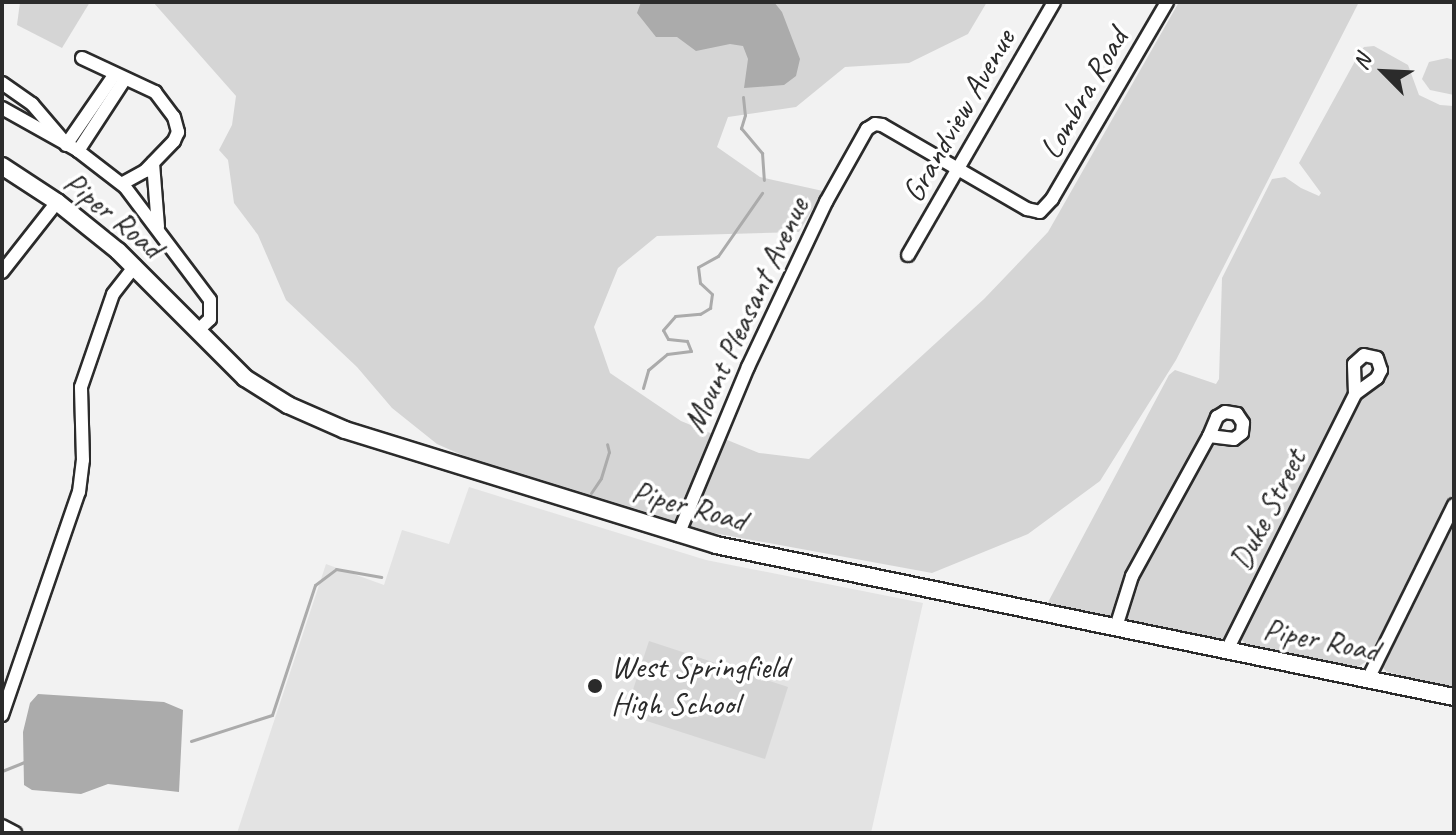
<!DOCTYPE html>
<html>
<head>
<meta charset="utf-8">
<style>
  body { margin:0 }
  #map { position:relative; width:1456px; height:835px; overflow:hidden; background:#f2f2f2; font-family:Caveat,sans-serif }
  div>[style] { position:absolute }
  .built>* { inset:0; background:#e3e3e3 }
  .green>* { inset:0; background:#d5d5d5 }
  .water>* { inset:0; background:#ababab }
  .stream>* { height:3px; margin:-1.5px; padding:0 1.5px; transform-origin:1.5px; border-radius:1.5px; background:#ababab }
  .roads { filter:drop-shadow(2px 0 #2b2b2b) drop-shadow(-2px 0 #2b2b2b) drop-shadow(0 2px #2b2b2b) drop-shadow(0 -2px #2b2b2b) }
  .minor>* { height:12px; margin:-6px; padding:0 6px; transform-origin:6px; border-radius:6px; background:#fff }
  .major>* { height:16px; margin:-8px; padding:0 8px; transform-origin:8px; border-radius:8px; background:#fff }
  .dots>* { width:22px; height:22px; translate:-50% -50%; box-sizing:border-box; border:4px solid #fff; border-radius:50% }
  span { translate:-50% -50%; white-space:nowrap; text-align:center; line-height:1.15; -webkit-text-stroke:7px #fff; paint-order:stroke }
  .street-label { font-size:32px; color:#2b2b2b }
  .poi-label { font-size:32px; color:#2b2b2b }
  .left { translate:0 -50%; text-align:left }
  .frame { position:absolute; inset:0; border:4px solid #2b2b2b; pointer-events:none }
  .north { position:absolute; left:1344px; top:32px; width:80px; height:80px; -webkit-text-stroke:6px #fff; paint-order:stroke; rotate:294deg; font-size:22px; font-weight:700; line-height:32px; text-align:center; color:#2b2b2b }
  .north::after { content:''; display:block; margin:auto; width:28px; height:36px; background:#2b2b2b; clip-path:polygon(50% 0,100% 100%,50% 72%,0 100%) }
</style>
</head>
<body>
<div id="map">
  <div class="built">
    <i style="clip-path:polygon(469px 487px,706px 560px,923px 603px,871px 833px,237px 833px,326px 564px,384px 585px,402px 530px,449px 544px)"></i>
  </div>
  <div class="green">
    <i style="clip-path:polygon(20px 2px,90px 2px,62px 48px,17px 25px)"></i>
    <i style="clip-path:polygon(153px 2px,987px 2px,968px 34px,909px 63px,845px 67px,796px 107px,728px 117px,717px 147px,760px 177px,823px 191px,799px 232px,657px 236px,618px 268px,594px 327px,610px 373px,681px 421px,759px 453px,809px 459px,984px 299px,1048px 232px,1179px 2px,1359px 2px,1176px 360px,1100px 481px,1028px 534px,932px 573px,670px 525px,471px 459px,437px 444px,392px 408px,357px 367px,286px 300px,258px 235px,234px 203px,228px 160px,219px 150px,232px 125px,236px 96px)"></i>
    <i style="clip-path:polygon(1374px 46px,1408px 65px,1419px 95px,1440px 105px,1454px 106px,1454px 491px,1371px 658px,1358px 667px,1247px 645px,1240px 638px,1362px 395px,1380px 385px,1388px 375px,1386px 359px,1371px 348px,1350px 357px,1348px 394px,1223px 640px,1129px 623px,1124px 617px,1138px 587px,1136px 581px,1211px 444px,1235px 446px,1248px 434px,1244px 413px,1231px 406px,1215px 410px,1207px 423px,1125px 577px,1111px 618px,1046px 606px,1169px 375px,1175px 370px,1216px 384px,1219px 379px,1222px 278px,1272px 179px,1285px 177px,1301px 188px,1319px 196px,1321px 193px,1299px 163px,1360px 52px,1364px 47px)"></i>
    <i style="clip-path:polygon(1447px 58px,1454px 60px,1454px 95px,1430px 90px,1422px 79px,1429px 62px)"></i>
    <i style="clip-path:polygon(1454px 519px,1454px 689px,1387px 672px,1383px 668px)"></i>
    <i style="clip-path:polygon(649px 641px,788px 687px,765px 759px,625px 714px)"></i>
  </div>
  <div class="water">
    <i style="clip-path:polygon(641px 2px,774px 2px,782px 12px,800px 59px,796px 76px,784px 85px,744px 88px,748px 59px,743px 46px,730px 44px,696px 51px,677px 37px,656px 37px,637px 13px)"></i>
    <i style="clip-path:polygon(38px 694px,164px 702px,183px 710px,179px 792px,108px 784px,81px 794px,32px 790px,24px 785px,23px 732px,30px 703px)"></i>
  </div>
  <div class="stream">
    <i style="left:743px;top:97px;width:18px;rotate:84deg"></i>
    <i style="left:745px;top:115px;width:14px;rotate:107deg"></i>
    <i style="left:741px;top:128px;width:33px;rotate:50deg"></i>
    <i style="left:762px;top:153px;width:27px;rotate:86deg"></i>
    <i style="left:643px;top:388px;width:19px;rotate:-74deg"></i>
    <i style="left:648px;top:370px;width:25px;rotate:-40deg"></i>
    <i style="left:667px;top:354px;width:24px;rotate:-7deg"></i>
    <i style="left:691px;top:351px;width:11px;rotate:-112deg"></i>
    <i style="left:687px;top:341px;width:19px;rotate:-174deg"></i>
    <i style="left:668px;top:339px;width:10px;rotate:-119deg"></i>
    <i style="left:663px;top:330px;width:18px;rotate:-49deg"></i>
    <i style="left:675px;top:316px;width:25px;rotate:-5deg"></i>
    <i style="left:700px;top:314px;width:12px;rotate:-31deg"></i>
    <i style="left:710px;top:308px;width:14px;rotate:-82deg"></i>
    <i style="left:712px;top:294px;width:16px;rotate:-137deg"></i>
    <i style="left:700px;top:283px;width:16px;rotate:-97deg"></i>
    <i style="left:698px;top:267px;width:23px;rotate:-29deg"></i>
    <i style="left:718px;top:256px;width:77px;rotate:-55.1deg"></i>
    <i style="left:591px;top:493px;width:18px;rotate:-56deg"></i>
    <i style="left:601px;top:478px;width:27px;rotate:-73deg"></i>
    <i style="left:609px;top:452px;width:8px;rotate:-104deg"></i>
    <i style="left:191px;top:741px;width:85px;rotate:-17.8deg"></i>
    <i style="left:272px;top:715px;width:137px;rotate:-71.7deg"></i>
    <i style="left:315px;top:585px;width:26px;rotate:-37deg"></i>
    <i style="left:336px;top:569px;width:46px;rotate:10.1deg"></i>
    <i style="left:2px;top:771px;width:24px;rotate:-22deg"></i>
  </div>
  <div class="roads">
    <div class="minor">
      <i style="left:82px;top:58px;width:81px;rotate:25deg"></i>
      <i style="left:155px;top:92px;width:31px;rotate:53deg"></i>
      <i style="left:174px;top:117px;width:16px;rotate:75deg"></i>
      <i style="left:178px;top:132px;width:10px;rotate:114deg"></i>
      <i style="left:174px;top:141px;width:42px;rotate:134deg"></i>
      <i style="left:145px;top:171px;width:26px;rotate:151deg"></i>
      <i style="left:2px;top:83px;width:37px;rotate:35deg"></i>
      <i style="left:32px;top:104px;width:46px;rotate:49.4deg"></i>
      <i style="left:2px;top:108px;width:86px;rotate:29.2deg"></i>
      <i style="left:77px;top:150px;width:61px;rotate:37.6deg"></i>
      <i style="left:125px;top:187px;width:141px;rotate:53deg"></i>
      <i style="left:210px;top:300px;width:19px;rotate:90deg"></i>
      <i style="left:210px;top:319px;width:18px;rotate:137deg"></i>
      <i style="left:66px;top:145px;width:86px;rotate:-55.4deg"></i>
      <i style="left:78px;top:151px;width:86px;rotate:-56.9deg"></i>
      <i style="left:153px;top:163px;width:64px;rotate:85.5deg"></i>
      <i style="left:908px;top:255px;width:292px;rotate:-60deg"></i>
      <i style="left:2px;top:272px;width:89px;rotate:-51.8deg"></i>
      <i style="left:1364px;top:355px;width:13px;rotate:13deg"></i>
      <i style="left:1377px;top:358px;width:13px;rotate:72deg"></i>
      <i style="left:1381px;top:370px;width:9px;rotate:117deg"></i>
      <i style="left:1377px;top:378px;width:27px;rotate:144deg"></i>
      <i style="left:1355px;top:394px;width:30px;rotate:-92deg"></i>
      <i style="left:1354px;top:364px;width:13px;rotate:-42deg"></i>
      <i style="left:1225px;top:412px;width:12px;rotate:9deg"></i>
      <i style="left:1237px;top:414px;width:11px;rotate:56deg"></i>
      <i style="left:1243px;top:423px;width:10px;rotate:96deg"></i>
      <i style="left:1242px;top:433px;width:10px;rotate:143deg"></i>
      <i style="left:1234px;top:439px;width:25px;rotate:-173deg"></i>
      <i style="left:1209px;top:436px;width:21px;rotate:-67deg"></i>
      <i style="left:1217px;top:417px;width:9px;rotate:-32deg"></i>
      <i style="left:678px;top:535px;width:182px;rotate:-67.4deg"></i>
      <i style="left:748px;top:367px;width:183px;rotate:-64.7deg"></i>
      <i style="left:826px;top:202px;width:84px;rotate:-60.7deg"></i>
      <i style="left:867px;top:129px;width:9px;rotate:-32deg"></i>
      <i style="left:875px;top:124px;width:7px;rotate:8deg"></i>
      <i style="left:882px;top:125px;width:168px;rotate:30.1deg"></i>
      <i style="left:1027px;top:209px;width:13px;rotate:13deg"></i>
      <i style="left:1040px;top:212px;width:18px;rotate:-47deg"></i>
      <i style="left:1052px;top:199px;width:228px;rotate:-59.7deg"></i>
      <i style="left:1116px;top:627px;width:53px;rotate:-72.6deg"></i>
      <i style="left:1132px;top:576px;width:160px;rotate:-61.2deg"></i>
      <i style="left:1227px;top:650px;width:286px;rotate:-63.4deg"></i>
      <i style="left:1369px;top:677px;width:192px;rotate:-63.7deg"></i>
      <i style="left:2px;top:715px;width:236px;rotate:-71deg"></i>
      <i style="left:79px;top:492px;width:32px;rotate:-83deg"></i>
      <i style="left:83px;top:460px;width:73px;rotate:-91.6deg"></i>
      <i style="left:81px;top:387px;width:98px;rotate:-71deg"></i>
      <i style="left:113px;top:294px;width:36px;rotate:-52deg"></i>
      <i style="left:2px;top:826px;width:15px;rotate:28deg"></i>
    </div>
    <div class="major">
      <i style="left:2px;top:166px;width:66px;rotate:33.2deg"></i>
      <i style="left:57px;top:202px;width:78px;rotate:38.8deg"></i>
      <i style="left:118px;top:251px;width:180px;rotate:45deg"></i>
      <i style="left:245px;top:378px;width:51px;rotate:32.1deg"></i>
      <i style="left:288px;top:405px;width:62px;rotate:23.7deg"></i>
      <i style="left:345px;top:430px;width:388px;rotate:17.2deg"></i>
      <i style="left:716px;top:545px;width:753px;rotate:11.64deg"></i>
    </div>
  </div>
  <div class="dots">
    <i style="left:595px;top:686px;background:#2b2b2b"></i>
  </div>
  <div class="street-label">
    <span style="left:1084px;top:94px;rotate:-60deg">Lombra Road</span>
    <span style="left:959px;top:116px;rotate:-60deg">Grandview Avenue</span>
    <span style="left:113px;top:215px;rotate:39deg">Piper Road</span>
    <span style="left:746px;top:315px;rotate:-65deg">Mount Pleasant Avenue</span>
    <span style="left:689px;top:506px;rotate:15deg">Piper Road</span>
    <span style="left:1268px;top:510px;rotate:-63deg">Duke Street</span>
    <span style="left:1321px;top:640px;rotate:11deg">Piper Road</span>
  </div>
  <div class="poi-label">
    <span class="left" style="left:611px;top:686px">West Springfield<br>High School</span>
  </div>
  <div class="frame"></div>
  <div class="north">N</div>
</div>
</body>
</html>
